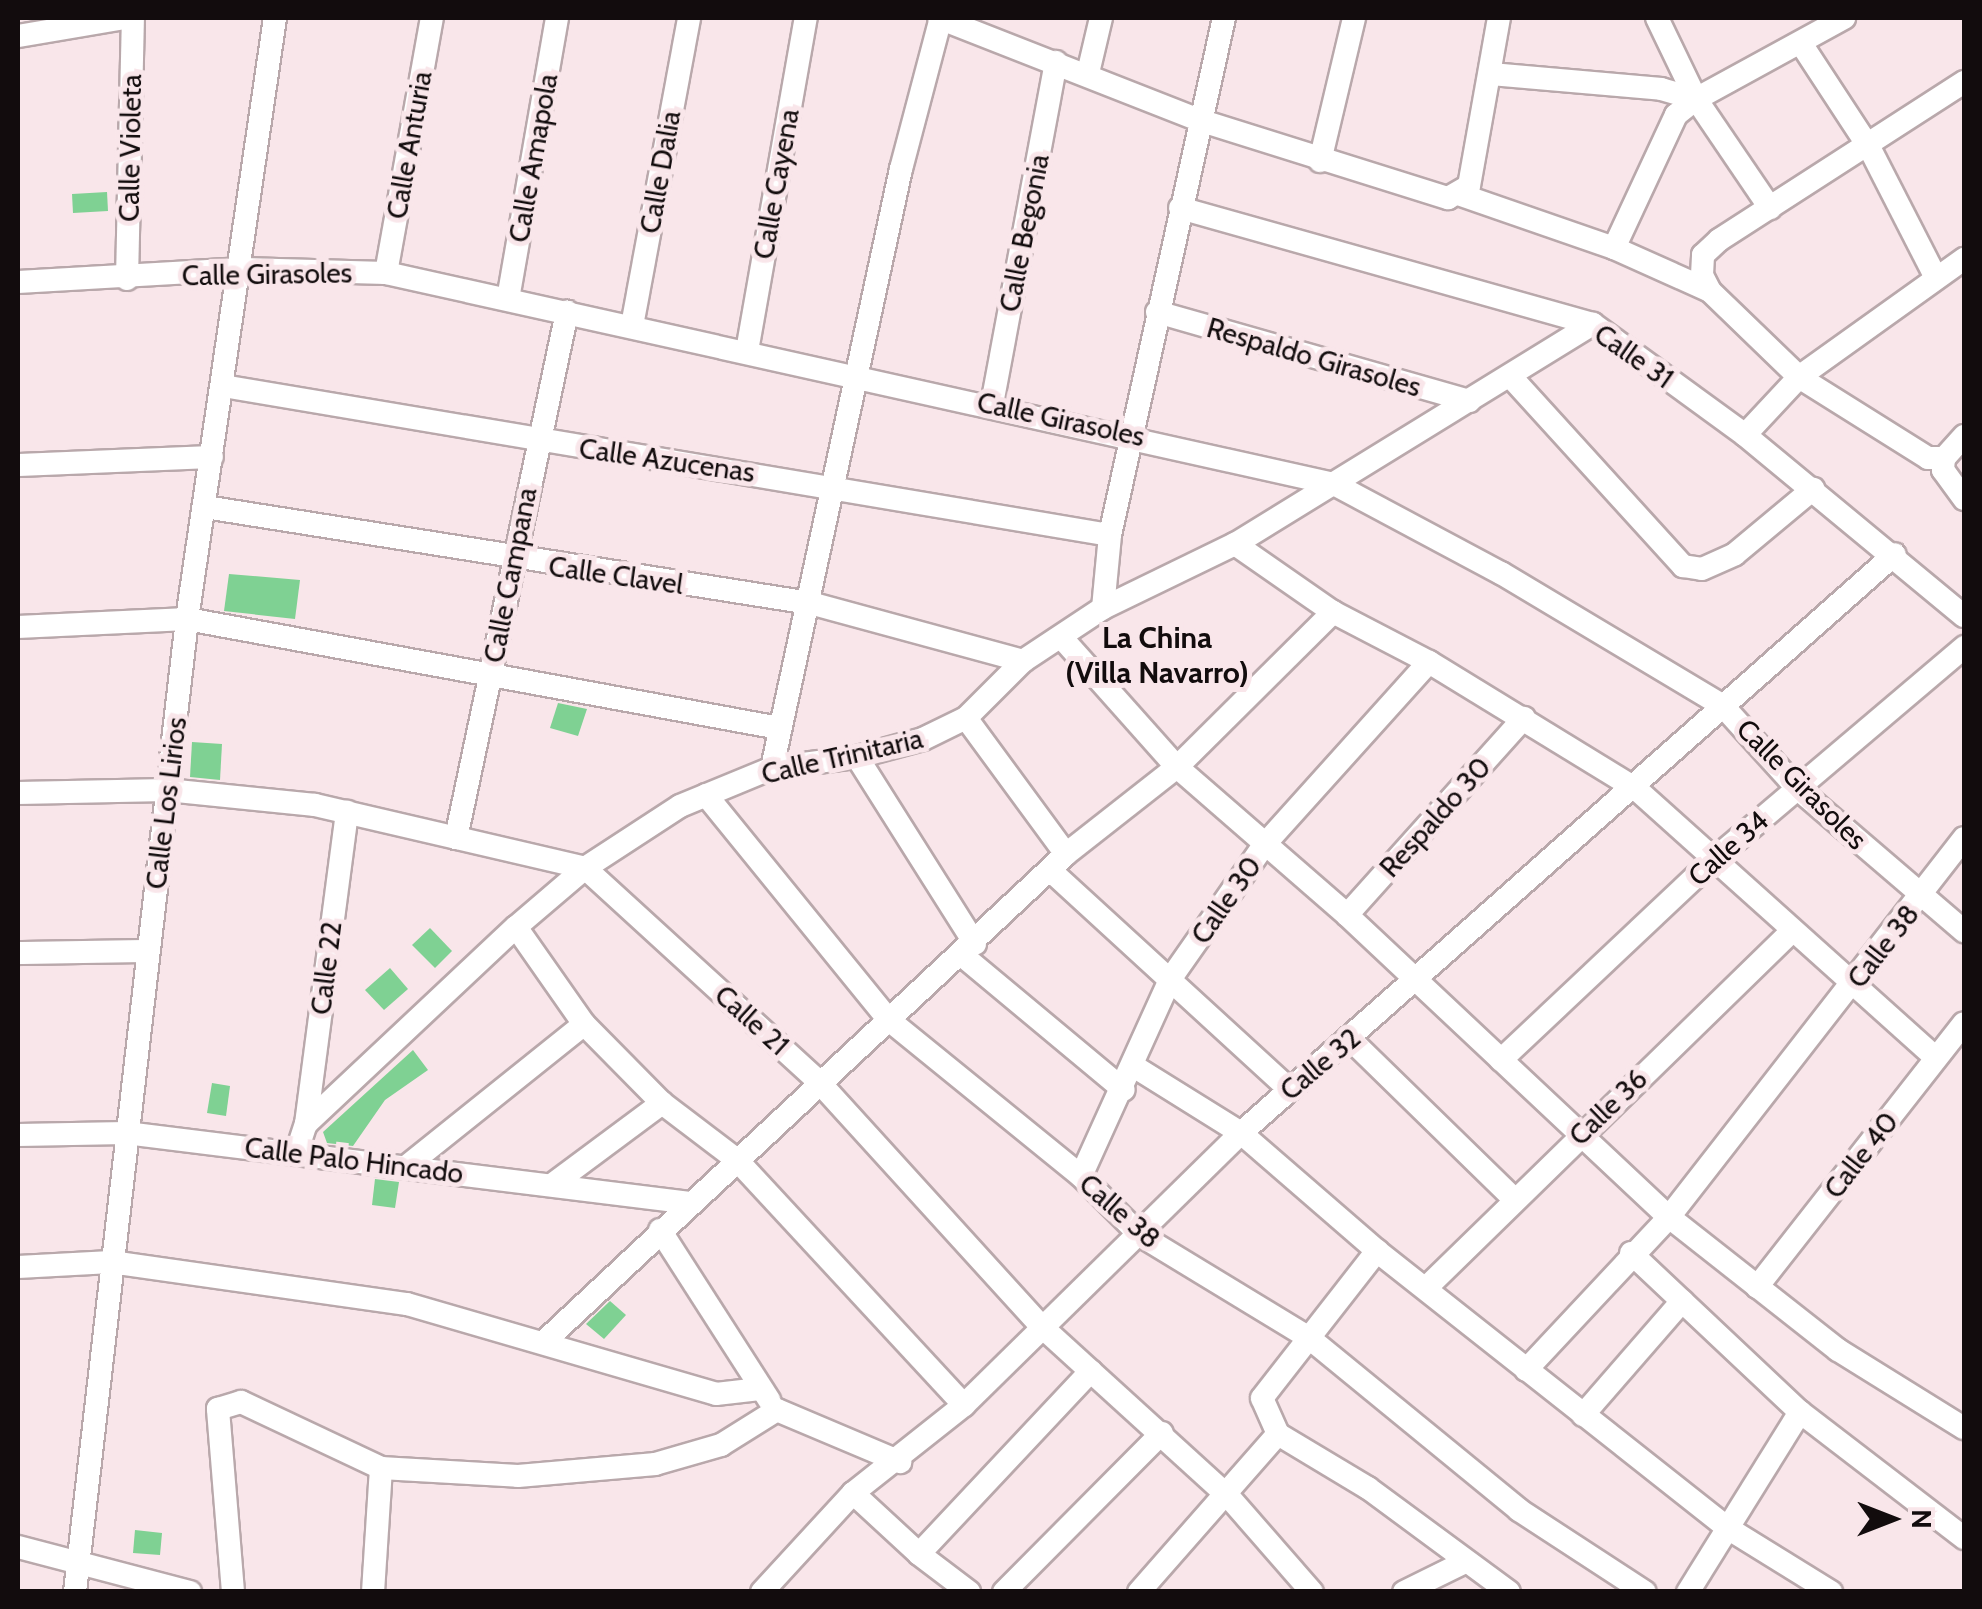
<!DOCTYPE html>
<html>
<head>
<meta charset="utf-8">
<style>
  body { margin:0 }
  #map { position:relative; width:1982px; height:1609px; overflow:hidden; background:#f9e6ea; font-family:Cabin,sans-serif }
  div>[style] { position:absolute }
  .building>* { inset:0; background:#7fd193 }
  .roads { filter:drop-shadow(2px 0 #b9a8ab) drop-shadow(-2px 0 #b9a8ab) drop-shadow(0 2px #b9a8ab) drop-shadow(0 -2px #b9a8ab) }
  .minor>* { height:22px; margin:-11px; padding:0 11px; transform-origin:11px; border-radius:11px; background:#fff }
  span { translate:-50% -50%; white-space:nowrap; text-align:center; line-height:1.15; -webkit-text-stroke:10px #f9e6ea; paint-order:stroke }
  .street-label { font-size:28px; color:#120c0d }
  .neighbourhood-label { font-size:30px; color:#120c0d; font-weight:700 }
  .frame { position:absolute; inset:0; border:20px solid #120c0d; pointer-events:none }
  .north { position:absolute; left:1842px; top:1469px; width:100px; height:100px; -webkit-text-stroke:8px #f9e6ea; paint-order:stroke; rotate:90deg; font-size:28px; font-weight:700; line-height:40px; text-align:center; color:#120c0d }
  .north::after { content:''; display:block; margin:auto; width:35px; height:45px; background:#120c0d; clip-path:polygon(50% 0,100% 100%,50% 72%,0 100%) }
</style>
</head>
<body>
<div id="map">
  <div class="building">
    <i style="clip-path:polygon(107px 192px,108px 211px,73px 213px,72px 194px)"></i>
    <i style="clip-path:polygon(229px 574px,300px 580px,295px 619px,224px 611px)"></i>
    <i style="clip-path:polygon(558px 703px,587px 709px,578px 736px,550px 728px)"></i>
    <i style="clip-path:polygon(192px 742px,222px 744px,220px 780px,190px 777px)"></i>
    <i style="clip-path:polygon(430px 928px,452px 951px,435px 968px,412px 945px)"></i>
    <i style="clip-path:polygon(390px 968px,408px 989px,384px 1010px,365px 990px)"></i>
    <i style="clip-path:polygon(413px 1050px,428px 1070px,385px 1100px,353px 1146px,327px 1143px,323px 1132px)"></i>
    <i style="clip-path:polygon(212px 1083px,230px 1086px,226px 1116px,207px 1113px)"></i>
    <i style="clip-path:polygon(375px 1179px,399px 1182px,395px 1208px,372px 1205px)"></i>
    <i style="clip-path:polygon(610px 1301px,626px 1315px,604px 1339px,586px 1324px)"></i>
    <i style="clip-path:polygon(135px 1530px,162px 1533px,160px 1555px,133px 1553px)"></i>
  </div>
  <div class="roads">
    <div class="minor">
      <i style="left:939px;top:18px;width:282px;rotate:21.4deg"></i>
      <i style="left:1202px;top:121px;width:258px;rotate:17.4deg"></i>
      <i style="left:1448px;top:198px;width:24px;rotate:-30deg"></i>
      <i style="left:1469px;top:186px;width:171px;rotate:-79.9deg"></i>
      <i style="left:1657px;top:18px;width:90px;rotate:64.3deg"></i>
      <i style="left:1696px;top:99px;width:169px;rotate:-28.7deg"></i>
      <i style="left:18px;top:36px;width:108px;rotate:-9.6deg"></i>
      <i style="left:1802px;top:45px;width:124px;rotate:56.8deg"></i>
      <i style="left:1870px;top:149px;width:143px;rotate:62.9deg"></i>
      <i style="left:1088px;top:73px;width:57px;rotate:-76.7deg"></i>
      <i style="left:1491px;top:74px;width:171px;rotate:5deg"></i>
      <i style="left:1661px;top:89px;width:36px;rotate:16deg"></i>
      <i style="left:1696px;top:99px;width:132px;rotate:55.8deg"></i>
      <i style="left:1320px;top:161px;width:147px;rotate:-76.6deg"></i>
      <i style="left:1461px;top:195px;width:162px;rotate:19.1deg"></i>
      <i style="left:1614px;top:248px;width:105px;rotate:24.1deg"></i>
      <i style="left:1180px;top:208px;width:429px;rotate:15.7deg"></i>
      <i style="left:1593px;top:324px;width:188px;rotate:36.1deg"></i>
      <i style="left:1745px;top:435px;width:284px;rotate:39.6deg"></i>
      <i style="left:1614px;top:248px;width:147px;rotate:-65deg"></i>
      <i style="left:1676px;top:115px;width:26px;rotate:-39deg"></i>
      <i style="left:386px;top:273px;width:259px;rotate:-79.8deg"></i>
      <i style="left:127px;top:279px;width:261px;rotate:-88.7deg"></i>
      <i style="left:18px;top:282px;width:225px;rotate:-3.3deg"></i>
      <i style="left:243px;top:269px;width:143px;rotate:1.6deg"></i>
      <i style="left:386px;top:273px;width:971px;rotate:12.55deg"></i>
      <i style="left:1334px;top:484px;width:189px;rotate:28.1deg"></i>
      <i style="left:1501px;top:573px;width:259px;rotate:30.9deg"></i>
      <i style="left:1723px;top:706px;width:110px;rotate:47.9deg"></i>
      <i style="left:1797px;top:788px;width:220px;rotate:40.6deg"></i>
      <i style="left:508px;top:299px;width:285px;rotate:-80.1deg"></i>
      <i style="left:1157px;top:312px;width:325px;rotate:15.9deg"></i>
      <i style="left:632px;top:326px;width:313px;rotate:-79.5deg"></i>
      <i style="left:747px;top:351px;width:338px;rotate:-80deg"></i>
      <i style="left:1511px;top:377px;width:256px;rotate:47.7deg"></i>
      <i style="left:1683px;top:566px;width:19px;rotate:9deg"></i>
      <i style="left:1702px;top:569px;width:36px;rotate:-24deg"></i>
      <i style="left:1735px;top:554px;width:102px;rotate:-39.8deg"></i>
      <i style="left:223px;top:386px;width:899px;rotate:9.54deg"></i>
      <i style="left:992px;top:404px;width:348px;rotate:-79.4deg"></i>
      <i style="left:1745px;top:435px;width:79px;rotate:-47deg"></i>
      <i style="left:1799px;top:377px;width:203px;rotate:-35.6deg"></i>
      <i style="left:1964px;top:436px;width:30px;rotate:132deg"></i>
      <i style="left:1944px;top:458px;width:12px;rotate:95deg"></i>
      <i style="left:1943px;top:470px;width:36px;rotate:54deg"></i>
      <i style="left:1944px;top:458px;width:16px;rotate:180deg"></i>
      <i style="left:1928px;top:458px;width:152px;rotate:-147.9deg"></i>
      <i style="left:1799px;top:377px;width:124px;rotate:-136deg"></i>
      <i style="left:1710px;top:291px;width:18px;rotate:-117deg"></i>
      <i style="left:1702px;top:275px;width:20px;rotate:-87deg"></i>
      <i style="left:1703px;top:255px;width:22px;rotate:-43deg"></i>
      <i style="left:1719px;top:240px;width:292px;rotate:-32.8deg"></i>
      <i style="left:18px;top:465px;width:194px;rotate:-2.4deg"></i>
      <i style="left:205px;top:507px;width:613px;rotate:9.02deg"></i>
      <i style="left:810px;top:603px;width:221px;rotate:15.2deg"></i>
      <i style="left:1235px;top:544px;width:119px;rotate:34.8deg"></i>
      <i style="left:1333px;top:612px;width:108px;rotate:27.5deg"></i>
      <i style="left:1429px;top:662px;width:241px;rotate:31.5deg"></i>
      <i style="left:1635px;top:788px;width:404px;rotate:41.9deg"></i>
      <i style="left:1103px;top:608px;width:73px;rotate:-84.5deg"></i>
      <i style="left:1110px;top:535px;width:529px;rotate:-77.57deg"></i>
      <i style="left:18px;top:627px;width:169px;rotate:-2.7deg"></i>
      <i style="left:187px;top:619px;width:602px;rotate:10.43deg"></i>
      <i style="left:1061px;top:637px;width:174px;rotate:48.3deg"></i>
      <i style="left:1177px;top:767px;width:225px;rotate:41deg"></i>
      <i style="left:1347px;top:915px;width:441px;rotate:43.2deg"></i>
      <i style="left:1669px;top:1217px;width:215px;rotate:38.2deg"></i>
      <i style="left:1838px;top:1350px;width:148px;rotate:31.8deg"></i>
      <i style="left:966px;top:718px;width:169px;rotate:53.7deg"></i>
      <i style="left:857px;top:757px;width:221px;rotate:57.7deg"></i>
      <i style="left:772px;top:768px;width:613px;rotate:-77.85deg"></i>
      <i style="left:901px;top:169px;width:156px;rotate:-75.2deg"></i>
      <i style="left:18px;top:793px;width:149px;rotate:-1.2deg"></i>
      <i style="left:167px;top:790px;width:149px;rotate:5.8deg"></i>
      <i style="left:315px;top:805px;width:277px;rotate:13.1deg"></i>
      <i style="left:585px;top:868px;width:317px;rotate:42.4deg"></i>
      <i style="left:819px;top:1082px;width:330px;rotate:47.7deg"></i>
      <i style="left:1041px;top:1326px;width:254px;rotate:42.3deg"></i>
      <i style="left:1229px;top:1497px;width:126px;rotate:48.9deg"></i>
      <i style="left:706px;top:795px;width:290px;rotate:50.9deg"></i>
      <i style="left:889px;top:1020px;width:247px;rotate:39.1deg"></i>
      <i style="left:1081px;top:1176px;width:83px;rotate:45deg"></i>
      <i style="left:1140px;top:1235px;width:197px;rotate:31.3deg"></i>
      <i style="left:1308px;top:1337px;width:273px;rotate:39.3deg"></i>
      <i style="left:1519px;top:1510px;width:150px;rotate:33.1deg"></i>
      <i style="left:456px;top:838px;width:538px;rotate:-78.08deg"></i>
      <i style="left:1051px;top:871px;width:323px;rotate:42.5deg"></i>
      <i style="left:1347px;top:915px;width:265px;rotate:-48.1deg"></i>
      <i style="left:516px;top:927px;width:118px;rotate:55deg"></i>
      <i style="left:584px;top:1024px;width:111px;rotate:45.4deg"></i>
      <i style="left:662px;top:1103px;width:94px;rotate:37.2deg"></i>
      <i style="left:737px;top:1160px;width:334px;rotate:47.2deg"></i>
      <i style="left:18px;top:953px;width:130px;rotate:-0.9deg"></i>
      <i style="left:963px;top:956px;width:209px;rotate:39.8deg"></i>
      <i style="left:1350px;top:1039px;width:229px;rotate:44.3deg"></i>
      <i style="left:1501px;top:1060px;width:290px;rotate:-43.3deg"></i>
      <i style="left:1712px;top:861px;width:331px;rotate:-40.3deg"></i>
      <i style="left:1135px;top:1067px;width:125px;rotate:31.9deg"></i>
      <i style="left:1241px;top:1133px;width:180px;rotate:40.9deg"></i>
      <i style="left:1377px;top:1251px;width:449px;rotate:38.3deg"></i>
      <i style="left:1729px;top:1529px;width:120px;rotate:31.7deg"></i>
      <i style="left:306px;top:1124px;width:315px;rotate:-82.5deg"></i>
      <i style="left:18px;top:1135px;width:108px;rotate:-1.1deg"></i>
      <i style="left:126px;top:1133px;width:568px;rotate:7.07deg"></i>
      <i style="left:296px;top:1154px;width:32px;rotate:-72deg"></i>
      <i style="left:306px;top:1124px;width:288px;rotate:-43.2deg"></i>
      <i style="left:516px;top:927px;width:91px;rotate:-40.5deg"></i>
      <i style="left:585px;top:868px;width:113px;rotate:-33.1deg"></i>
      <i style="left:680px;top:806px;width:100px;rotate:-22.4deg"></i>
      <i style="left:772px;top:768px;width:86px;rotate:-7.4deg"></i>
      <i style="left:857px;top:757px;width:68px;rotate:-15.3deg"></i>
      <i style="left:923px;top:739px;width:48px;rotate:-26deg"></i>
      <i style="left:966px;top:718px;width:81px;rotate:-45deg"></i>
      <i style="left:1023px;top:661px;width:96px;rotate:-33.5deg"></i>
      <i style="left:1103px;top:608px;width:147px;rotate:-25.9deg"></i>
      <i style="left:1235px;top:544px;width:420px;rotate:-31.6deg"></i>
      <i style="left:407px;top:1166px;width:227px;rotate:-38.7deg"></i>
      <i style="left:1081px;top:1176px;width:217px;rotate:-65.6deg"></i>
      <i style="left:1171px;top:978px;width:164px;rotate:-55deg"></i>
      <i style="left:1265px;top:844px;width:245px;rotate:-48deg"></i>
      <i style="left:553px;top:1184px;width:136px;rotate:-36.6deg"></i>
      <i style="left:660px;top:1230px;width:202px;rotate:57.3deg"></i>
      <i style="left:1631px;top:1253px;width:232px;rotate:43.3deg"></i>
      <i style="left:1800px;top:1412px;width:207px;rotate:37.5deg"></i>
      <i style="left:18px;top:1267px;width:93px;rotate:-3.1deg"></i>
      <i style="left:111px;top:1262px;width:299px;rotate:8.1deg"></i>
      <i style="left:407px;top:1304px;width:322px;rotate:16.2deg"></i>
      <i style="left:716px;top:1394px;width:44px;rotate:-6.5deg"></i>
      <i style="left:1427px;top:1287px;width:510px;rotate:-44.28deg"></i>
      <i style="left:1757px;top:1287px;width:335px;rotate:-51.9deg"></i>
      <i style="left:546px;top:1340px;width:712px;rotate:-43.06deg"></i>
      <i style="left:1066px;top:854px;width:141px;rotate:-38.1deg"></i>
      <i style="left:1177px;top:767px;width:220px;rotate:-44.8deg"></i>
      <i style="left:1526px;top:1370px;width:209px;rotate:-46.9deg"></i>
      <i style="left:1669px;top:1217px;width:480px;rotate:-52.1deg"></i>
      <i style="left:1583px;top:1415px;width:151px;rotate:-49deg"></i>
      <i style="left:1278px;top:1434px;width:105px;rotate:31deg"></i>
      <i style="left:1368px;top:1488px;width:175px;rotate:36.4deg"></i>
      <i style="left:853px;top:1493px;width:90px;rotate:42.7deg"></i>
      <i style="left:919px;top:1554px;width:251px;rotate:-46.8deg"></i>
      <i style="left:18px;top:1547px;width:178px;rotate:14.7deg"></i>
      <i style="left:919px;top:1554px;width:63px;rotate:37.2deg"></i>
      <i style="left:75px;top:1592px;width:979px;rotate:-83.43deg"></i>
      <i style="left:187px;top:619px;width:607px;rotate:-81.67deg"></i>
      <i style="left:233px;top:1592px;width:184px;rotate:-94.7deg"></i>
      <i style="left:218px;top:1409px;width:24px;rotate:-17deg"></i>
      <i style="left:241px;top:1402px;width:155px;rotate:25.2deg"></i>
      <i style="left:373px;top:1592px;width:124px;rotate:-86.3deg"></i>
      <i style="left:381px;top:1468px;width:137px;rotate:3.3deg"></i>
      <i style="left:518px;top:1476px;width:138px;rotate:-5deg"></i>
      <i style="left:655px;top:1464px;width:69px;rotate:-16.1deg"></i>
      <i style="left:721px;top:1445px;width:66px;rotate:-32deg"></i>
      <i style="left:777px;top:1410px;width:134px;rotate:22.9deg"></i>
      <i style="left:762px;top:1592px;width:134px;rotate:-47.4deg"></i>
      <i style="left:853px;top:1493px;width:142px;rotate:-38.4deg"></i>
      <i style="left:964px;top:1405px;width:388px;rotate:-44.5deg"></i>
      <i style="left:1241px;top:1133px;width:873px;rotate:-41.52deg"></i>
      <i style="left:1004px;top:1592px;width:224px;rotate:-45.2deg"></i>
      <i style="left:1139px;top:1592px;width:210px;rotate:-48.7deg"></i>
      <i style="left:1278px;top:1434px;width:39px;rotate:-114deg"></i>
      <i style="left:1262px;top:1398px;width:187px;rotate:-52deg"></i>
      <i style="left:1404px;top:1592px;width:66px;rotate:-26.2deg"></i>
      <i style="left:1688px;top:1592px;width:212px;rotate:-58.1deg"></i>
    </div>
  </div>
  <div class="street-label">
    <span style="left:409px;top:145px;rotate:-80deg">Calle Anturia</span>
    <span style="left:130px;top:148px;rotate:-89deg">Calle Violeta</span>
    <span style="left:533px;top:158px;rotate:-80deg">Calle Amapola</span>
    <span style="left:660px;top:172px;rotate:-80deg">Calle Dalia</span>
    <span style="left:776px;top:184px;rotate:-80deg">Calle Cayena</span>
    <span style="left:1024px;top:233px;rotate:-79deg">Calle Begonia</span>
    <span style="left:267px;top:274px;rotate:-1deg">Calle Girasoles</span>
    <span style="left:1634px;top:356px;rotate:35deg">Calle 31</span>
    <span style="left:1314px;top:357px;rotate:16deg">Respaldo Girasoles</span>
    <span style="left:1061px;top:419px;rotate:12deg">Calle Girasoles</span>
    <span style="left:667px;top:460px;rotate:8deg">Calle Azucenas</span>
    <span style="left:510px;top:575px;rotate:-79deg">Calle Campana</span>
    <span style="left:616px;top:575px;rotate:8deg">Calle Clavel</span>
    <span style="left:842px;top:756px;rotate:-13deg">Calle Trinitaria</span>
    <span style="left:1802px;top:784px;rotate:45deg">Calle Girasoles</span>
    <span style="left:166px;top:803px;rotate:-83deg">Calle Los Lirios</span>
    <span style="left:1435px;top:817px;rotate:-48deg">Respaldo 30</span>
    <span style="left:1728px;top:848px;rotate:-42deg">Calle 34</span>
    <span style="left:1226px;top:900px;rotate:-55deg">Calle 30</span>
    <span style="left:1883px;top:946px;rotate:-52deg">Calle 38</span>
    <span style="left:326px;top:968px;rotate:-83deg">Calle 22</span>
    <span style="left:752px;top:1020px;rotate:42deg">Calle 21</span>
    <span style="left:1320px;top:1064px;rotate:-40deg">Calle 32</span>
    <span style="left:1608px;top:1107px;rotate:-44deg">Calle 36</span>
    <span style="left:1861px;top:1155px;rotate:-52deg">Calle 40</span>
    <span style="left:354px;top:1160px;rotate:7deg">Calle Palo Hincado</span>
    <span style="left:1120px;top:1211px;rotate:41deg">Calle 38</span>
  </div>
  <div class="neighbourhood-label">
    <span style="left:1157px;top:655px">La China<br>(Villa Navarro)</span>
  </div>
  <div class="frame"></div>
  <div class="north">N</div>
</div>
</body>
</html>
